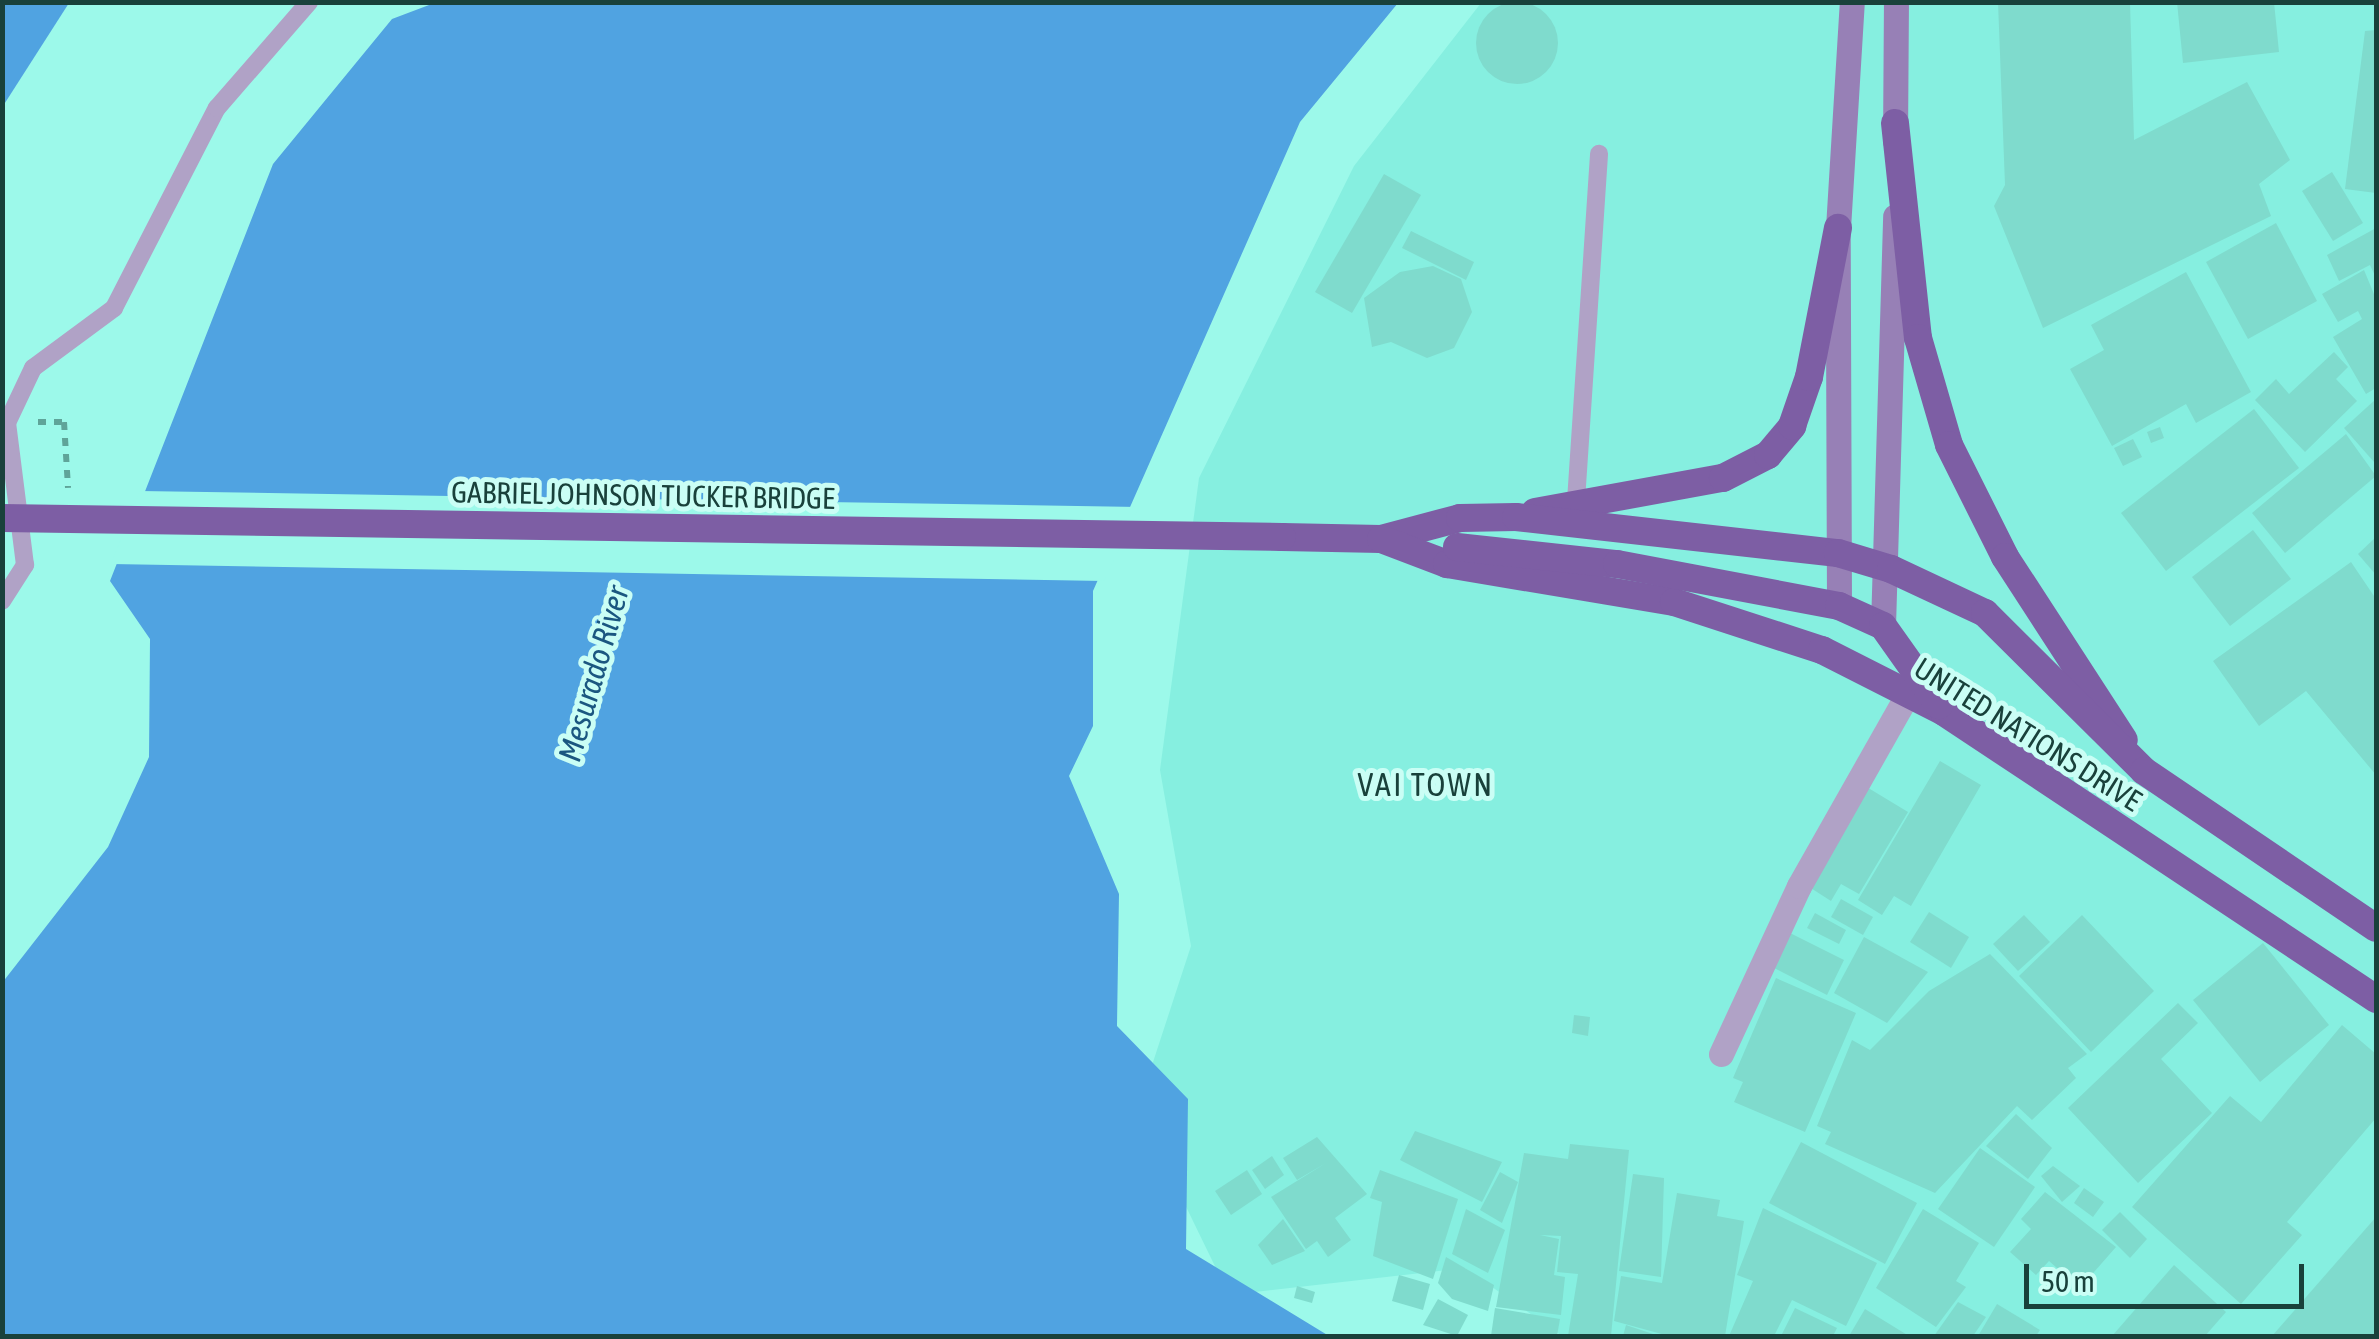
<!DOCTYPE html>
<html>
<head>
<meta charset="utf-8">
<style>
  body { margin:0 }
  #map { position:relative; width:2379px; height:1339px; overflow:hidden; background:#9cf9ea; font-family:"Asap Condensed",sans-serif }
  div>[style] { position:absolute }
  .built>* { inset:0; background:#86efe0 }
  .water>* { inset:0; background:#50a3e1 }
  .pier>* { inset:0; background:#9cf9ea }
  .building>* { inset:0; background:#7fdbcd }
  .round { border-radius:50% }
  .path>* { height:6px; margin-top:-3px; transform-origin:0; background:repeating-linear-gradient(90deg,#5fa499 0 8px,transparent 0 16px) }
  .service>* { height:18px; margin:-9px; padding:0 9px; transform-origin:9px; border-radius:9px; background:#b0a2c6 }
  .minor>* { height:25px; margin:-12.5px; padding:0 12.5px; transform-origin:12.5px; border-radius:12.5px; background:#b0a2c6 }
  .secondary>* { height:25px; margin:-12.5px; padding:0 12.5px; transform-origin:12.5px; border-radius:12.5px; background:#9780b6 }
  .trunk>* { height:28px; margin:-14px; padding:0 14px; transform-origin:14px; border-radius:14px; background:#7d5ea4 }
  .trunk-bridge>* { height:28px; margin:-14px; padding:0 14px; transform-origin:14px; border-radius:14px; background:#7d5ea4 }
  span { translate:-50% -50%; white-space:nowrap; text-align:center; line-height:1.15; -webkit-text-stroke:10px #cafef5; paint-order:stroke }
  .street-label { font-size:30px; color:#19413b }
  .water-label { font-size:32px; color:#1b5780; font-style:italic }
  .neighbourhood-label { font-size:32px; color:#19413b; letter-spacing:2.5px }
  .frame { position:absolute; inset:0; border:5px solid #19413b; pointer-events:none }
  .scale { position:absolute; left:2024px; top:1264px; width:280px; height:45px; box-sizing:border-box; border:5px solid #19413b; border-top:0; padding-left:12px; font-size:30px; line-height:35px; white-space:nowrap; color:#19413b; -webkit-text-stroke:8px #cafef5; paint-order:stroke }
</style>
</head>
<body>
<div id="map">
  <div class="built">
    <i style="clip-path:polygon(1481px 3px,2376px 3px,2376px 1336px,1562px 1336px,1465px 1268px,1229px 1295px,1138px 1108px,1191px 946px,1160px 770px,1199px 478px,1354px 166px)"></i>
  </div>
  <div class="water">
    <i style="clip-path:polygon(3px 2px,69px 3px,3px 106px,2px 3px)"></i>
    <i style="clip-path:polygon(437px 2px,1398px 3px,1300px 122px,1093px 591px,1093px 726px,1069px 776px,1119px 894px,1117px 1026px,1188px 1099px,1186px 1249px,1329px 1336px,3px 1336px,2px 983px,108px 847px,149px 757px,150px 639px,110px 581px,273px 164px,392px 19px)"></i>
  </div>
  <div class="pier">
    <i style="clip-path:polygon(140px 491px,1139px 507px,1104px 581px,111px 564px)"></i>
  </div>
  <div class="building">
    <i class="round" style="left:1476px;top:2px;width:82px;height:82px"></i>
    <i style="clip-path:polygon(1998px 2px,2130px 2px,2134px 140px,2247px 82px,2290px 160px,2259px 184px,2271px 216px,2043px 328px,1994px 206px,2005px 185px)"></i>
    <i style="clip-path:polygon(2177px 2px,2274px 2px,2279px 52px,2183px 63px)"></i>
    <i style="clip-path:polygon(2376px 30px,2376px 193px,2345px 189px,2365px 31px)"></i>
    <i style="clip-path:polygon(2332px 172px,2363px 223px,2333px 241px,2302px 191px)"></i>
    <i style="clip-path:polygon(1384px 174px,1421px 195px,1352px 313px,1315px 292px)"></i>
    <i style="clip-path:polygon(2276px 223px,2317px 301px,2248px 339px,2206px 262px)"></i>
    <i style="clip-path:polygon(2376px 228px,2376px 278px,2370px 265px,2339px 281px,2327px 255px)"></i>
    <i style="clip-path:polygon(1411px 231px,1474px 262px,1466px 280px,1402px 248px)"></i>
    <i style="clip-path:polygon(1433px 266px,1461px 279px,1472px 312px,1454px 348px,1427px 358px,1391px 342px,1372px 347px,1364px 298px,1400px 272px)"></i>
    <i style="clip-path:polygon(2364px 270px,2376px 299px,2376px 388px,2366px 394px,2333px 337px,2362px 319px,2358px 311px,2338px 322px,2322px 294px)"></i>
    <i style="clip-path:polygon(2186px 272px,2251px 392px,2196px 423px,2186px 404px,2112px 446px,2070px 369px,2104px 350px,2091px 325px)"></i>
    <i style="clip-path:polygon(2334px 352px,2348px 367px,2336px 379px,2357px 401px,2305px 452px,2255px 400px,2276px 379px,2289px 394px)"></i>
    <i style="clip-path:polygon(2376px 399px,2376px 460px,2374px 462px,2344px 428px)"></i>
    <i style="clip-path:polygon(2254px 409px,2299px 468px,2166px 571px,2121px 513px)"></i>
    <i style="clip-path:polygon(2160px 427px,2164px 438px,2151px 443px,2147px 432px)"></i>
    <i style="clip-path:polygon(2346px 434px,2376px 476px,2285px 553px,2252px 513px)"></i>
    <i style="clip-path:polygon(2133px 439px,2142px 457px,2123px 466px,2114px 448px)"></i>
    <i style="clip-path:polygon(2253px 530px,2291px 579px,2230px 626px,2192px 577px)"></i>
    <i style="clip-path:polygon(2376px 537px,2376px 575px,2358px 554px)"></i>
    <i style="clip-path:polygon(2351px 562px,2376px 599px,2376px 775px,2306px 691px,2259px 726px,2213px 661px)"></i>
    <i style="clip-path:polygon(1940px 761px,1981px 785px,1911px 906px,1894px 896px,1882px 915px,1858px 900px)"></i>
    <i style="clip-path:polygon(1865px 786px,1908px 812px,1859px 894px,1841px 884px,1831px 901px,1806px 885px)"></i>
    <i style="clip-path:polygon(1841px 899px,1873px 917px,1863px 935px,1831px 917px)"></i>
    <i style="clip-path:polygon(1929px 912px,1969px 937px,1951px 968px,1910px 942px)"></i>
    <i style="clip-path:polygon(1815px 913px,1846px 930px,1839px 944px,1807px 928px)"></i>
    <i style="clip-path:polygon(2024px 915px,2050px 942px,2018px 971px,1993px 944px)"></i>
    <i style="clip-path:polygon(2082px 915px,2154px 991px,2091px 1052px,2019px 976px)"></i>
    <i style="clip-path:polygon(1790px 933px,1844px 960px,1827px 995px,1772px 967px)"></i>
    <i style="clip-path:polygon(1864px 937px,1928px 972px,1887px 1023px,1834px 993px)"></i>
    <i style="clip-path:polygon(2263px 943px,2329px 1025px,2260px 1082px,2193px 1000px)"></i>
    <i style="clip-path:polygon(1990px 954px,2087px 1054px,2068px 1068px,2076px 1078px,2032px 1120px,2017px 1106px,1935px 1193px,1825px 1144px,1831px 1132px,1817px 1126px,1852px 1040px,1870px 1050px,1929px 991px)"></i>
    <i style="clip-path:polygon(1776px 978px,1856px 1013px,1805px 1132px,1734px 1102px,1743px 1082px,1733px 1078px)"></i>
    <i style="clip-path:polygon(2178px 1003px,2198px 1023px,2161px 1059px,2212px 1113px,2138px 1183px,2068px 1108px)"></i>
    <i style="clip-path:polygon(1574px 1015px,1590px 1017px,1588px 1036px,1572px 1033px)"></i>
    <i style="clip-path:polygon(2342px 1025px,2376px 1054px,2376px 1118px,2287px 1222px,2302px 1235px,2241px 1304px,2132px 1207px,2230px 1096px,2261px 1122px)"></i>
    <i style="clip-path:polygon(2016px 1114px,2052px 1148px,2028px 1179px,1986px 1146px)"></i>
    <i style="clip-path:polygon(1415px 1131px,1502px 1162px,1482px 1202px,1400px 1160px)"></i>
    <i style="clip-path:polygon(1317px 1137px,1367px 1194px,1335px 1218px,1351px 1240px,1328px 1257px,1317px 1241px,1306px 1249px,1271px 1197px,1326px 1163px,1297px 1180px,1283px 1158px)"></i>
    <i style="clip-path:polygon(1801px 1142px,1917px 1203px,1885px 1264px,1769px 1203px)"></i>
    <i style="clip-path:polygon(1570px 1144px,1629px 1150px,1611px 1336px,1568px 1336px,1578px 1274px,1557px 1272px,1561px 1236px,1540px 1235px,1559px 1239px,1554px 1275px,1565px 1277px,1561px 1315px,1496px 1307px,1524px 1153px,1568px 1159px)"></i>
    <i style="clip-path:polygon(1980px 1148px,2035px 1187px,1994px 1247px,1938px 1209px)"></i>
    <i style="clip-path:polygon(1272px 1156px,1284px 1175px,1265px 1189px,1252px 1170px)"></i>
    <i style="clip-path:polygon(2053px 1166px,2080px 1186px,2062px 1202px,2041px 1176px)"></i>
    <i style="clip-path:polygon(1247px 1170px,1262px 1194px,1231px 1215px,1215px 1191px)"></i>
    <i style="clip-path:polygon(1380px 1170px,1458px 1199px,1433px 1279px,1373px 1256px,1382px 1202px,1370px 1198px)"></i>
    <i style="clip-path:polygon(1500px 1172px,1518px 1182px,1502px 1223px,1480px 1210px)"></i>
    <i style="clip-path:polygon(1633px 1174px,1664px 1178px,1661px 1277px,1619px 1271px)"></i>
    <i style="clip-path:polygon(2084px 1188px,2104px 1202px,2093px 1217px,2074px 1203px)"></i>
    <i style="clip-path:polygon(2045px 1192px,2116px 1247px,2080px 1288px,2049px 1261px,2036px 1275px,2010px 1252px,2031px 1229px,2021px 1219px)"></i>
    <i style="clip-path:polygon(1677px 1193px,1720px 1200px,1717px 1216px,1744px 1221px,1725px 1336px,1669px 1336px,1614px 1321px,1621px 1276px,1662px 1283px)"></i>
    <i style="clip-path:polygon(1763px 1208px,1877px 1263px,1846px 1326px,1792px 1300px,1774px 1336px,1729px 1336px,1753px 1281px,1737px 1275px)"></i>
    <i style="clip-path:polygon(1466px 1209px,1505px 1230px,1488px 1273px,1452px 1254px)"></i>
    <i style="clip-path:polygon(1923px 1209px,1979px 1243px,1956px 1281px,1966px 1287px,1936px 1327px,1876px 1288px)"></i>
    <i style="clip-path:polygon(2120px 1212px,2147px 1239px,2130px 1258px,2102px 1230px)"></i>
    <i style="clip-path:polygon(2376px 1217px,2376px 1336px,2272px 1336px)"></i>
    <i style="clip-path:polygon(1283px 1219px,1305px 1251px,1272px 1265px,1258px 1245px)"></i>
    <i style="clip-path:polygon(1446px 1257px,1494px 1285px,1488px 1311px,1452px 1299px,1438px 1283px)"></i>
    <i style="clip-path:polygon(2174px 1265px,2226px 1312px,2205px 1336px,2112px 1336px)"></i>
    <i style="clip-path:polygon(1399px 1275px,1430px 1284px,1423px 1310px,1392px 1301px)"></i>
    <i style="clip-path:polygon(1297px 1286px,1315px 1292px,1312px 1303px,1294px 1298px)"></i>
    <i style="clip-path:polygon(1438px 1299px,1468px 1315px,1457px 1336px,1423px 1325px)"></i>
    <i style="clip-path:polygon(1958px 1302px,1986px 1317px,1973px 1336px,1934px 1336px)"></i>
    <i style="clip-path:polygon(1997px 1304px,2040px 1330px,2036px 1336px,1978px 1336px)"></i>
    <i style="clip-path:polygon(1495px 1308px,1560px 1319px,1557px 1336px,1491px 1336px)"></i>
    <i style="clip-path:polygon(1795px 1308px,1837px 1328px,1833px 1336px,1781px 1336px)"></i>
    <i style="clip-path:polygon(1865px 1309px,1909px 1336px,1849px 1336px)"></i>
    <i style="clip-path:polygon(1626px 1325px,1659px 1336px,1623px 1336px)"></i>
  </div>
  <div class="path">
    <i style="left:38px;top:422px;width:26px"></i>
    <i style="left:64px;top:422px;width:66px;rotate:86.5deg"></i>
  </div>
  <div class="service">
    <i style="left:1576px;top:501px;width:348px;rotate:-86.2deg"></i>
    <i style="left:2px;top:601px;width:43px;rotate:-57.4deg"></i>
    <i style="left:25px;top:565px;width:143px;rotate:-97.2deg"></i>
    <i style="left:7px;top:423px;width:61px;rotate:-64.7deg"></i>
    <i style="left:33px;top:368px;width:101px;rotate:-36.5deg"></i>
    <i style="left:114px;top:308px;width:225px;rotate:-62.8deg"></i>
    <i style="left:217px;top:108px;width:140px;rotate:-49deg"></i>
  </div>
  <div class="minor">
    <i style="left:1721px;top:1054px;width:185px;rotate:-65.1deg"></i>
    <i style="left:1799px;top:886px;width:222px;rotate:-60.5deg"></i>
  </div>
  <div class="secondary">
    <i style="left:1895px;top:141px;width:139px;rotate:-89.6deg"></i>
    <i style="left:1839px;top:606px;width:378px;rotate:-90.2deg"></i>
    <i style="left:1838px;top:228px;width:226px;rotate:-86.5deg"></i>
    <i style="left:1883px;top:626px;width:410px;rotate:-88.3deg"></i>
  </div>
  <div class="trunk">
    <i style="left:1895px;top:123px;width:216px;rotate:83.9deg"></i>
    <i style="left:1918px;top:338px;width:111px;rotate:73.8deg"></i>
    <i style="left:1949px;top:445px;width:125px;rotate:63.4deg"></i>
    <i style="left:2005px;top:557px;width:218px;rotate:57deg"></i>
    <i style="left:1535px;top:512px;width:191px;rotate:-10.3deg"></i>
    <i style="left:1723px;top:478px;width:51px;rotate:-27.1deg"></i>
    <i style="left:1768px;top:455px;width:38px;rotate:-50deg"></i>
    <i style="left:1792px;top:426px;width:52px;rotate:-70.9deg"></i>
    <i style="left:1809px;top:377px;width:152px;rotate:-79deg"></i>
    <i style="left:1282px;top:537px;width:99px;rotate:1.2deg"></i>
    <i style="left:1381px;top:539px;width:82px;rotate:-14.9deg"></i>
    <i style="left:1460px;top:518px;width:56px;rotate:-1deg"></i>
    <i style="left:1516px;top:517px;width:324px;rotate:6.4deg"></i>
    <i style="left:1838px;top:553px;width:55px;rotate:16.8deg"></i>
    <i style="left:1891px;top:569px;width:104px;rotate:25.1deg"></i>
    <i style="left:1985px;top:613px;width:224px;rotate:44.8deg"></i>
    <i style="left:2144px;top:771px;width:280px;rotate:34.1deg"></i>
    <i style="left:1381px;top:539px;width:71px;rotate:20.7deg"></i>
    <i style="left:1447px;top:564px;width:230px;rotate:9.5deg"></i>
    <i style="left:1674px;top:602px;width:156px;rotate:18deg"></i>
    <i style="left:1822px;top:650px;width:137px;rotate:26.9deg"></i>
    <i style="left:1944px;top:712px;width:519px;rotate:33.6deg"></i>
    <i style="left:1457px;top:547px;width:161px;rotate:6.1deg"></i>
    <i style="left:1617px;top:564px;width:226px;rotate:10.7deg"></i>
    <i style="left:1839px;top:606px;width:48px;rotate:24.4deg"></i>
    <i style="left:1883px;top:626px;width:97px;rotate:54.7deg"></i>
  </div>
  <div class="trunk-bridge">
    <i style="left:2px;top:518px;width:1280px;rotate:0.85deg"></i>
  </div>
  <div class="street-label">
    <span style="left:643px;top:495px;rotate:1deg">GABRIEL JOHNSON TUCKER BRIDGE</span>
    <span style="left:2028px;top:734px;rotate:32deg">UNITED NATIONS DRIVE</span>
  </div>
  <div class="water-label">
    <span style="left:594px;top:674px;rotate:-74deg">Mesurado River</span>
  </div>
  <div class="neighbourhood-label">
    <span style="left:1426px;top:785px">VAI TOWN</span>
  </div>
  <div class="frame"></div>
  <div class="scale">50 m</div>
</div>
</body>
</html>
